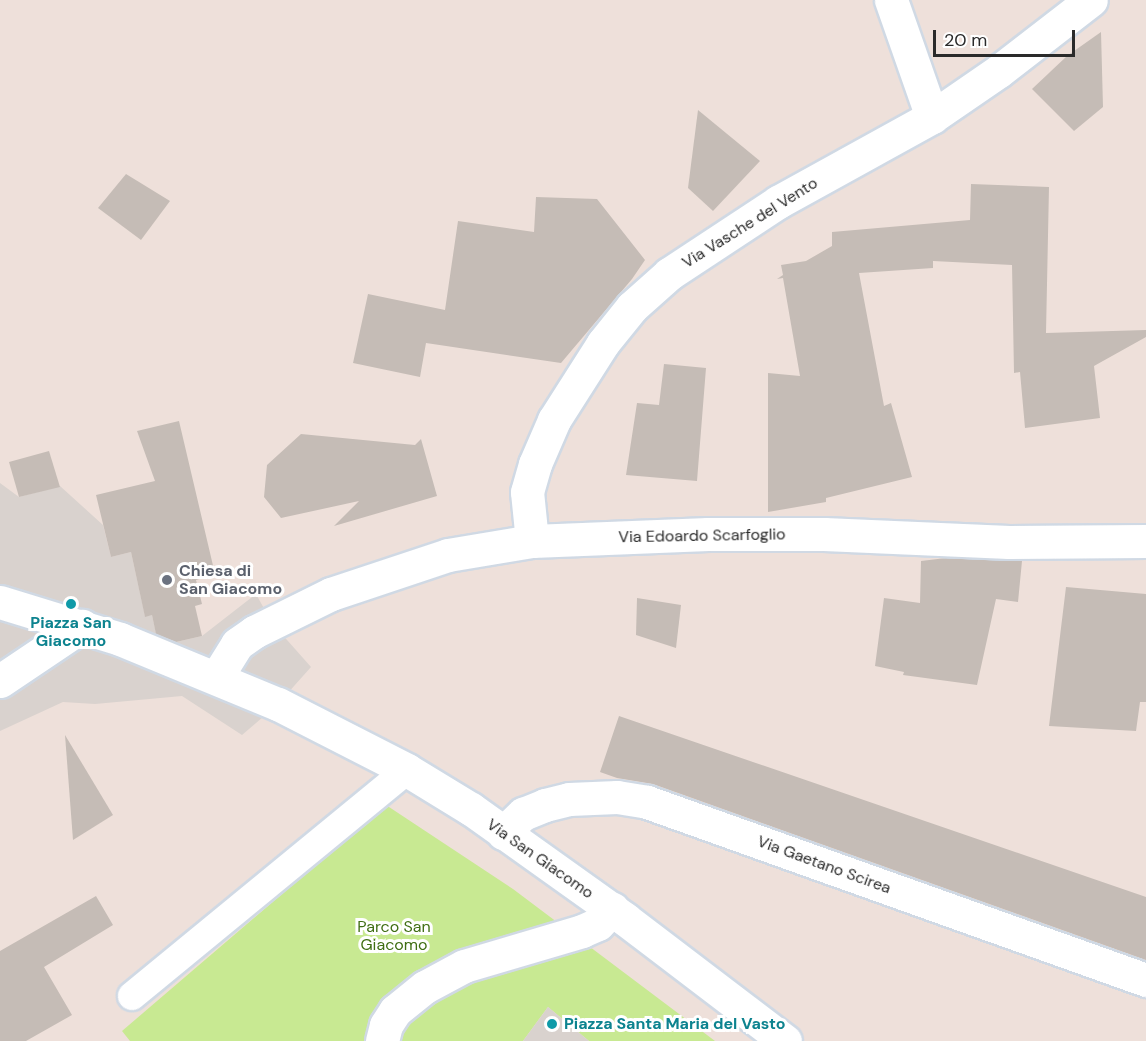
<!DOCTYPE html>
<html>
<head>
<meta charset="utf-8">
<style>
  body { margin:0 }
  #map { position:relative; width:1146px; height:1041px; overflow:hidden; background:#eee0da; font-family:"DM Sans",sans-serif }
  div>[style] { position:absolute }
  .green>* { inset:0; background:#c8e992 }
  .plaza>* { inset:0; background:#d9d2ce }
  .building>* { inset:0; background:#c5bcb6 }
  .roads { filter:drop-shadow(2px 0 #d0d9e4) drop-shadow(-2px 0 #d0d9e4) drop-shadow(0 2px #d0d9e4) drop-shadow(0 -2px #d0d9e4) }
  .service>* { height:28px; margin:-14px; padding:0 14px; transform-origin:14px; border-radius:14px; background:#fff }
  .pedestrian>* { height:33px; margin:-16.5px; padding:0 16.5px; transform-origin:16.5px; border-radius:16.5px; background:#fff }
  .minor>* { height:33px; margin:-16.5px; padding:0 16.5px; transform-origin:16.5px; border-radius:16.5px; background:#fff }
  .tertiary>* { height:33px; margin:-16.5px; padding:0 16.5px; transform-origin:16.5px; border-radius:16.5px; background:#fff }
  .dots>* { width:16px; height:16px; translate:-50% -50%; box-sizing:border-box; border:3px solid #fff; border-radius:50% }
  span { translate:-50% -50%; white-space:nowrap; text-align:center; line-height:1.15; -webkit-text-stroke:6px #fff; paint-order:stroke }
  .street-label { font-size:16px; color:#2a2a2a }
  .worship-label { font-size:16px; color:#5b616d; font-weight:700 }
  .left { translate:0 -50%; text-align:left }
  .culture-label { font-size:16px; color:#0d838f; font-weight:700 }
  .park-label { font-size:16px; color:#3f6e13 }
  .scale { position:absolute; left:933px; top:30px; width:142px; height:27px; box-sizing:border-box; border:3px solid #2a2a2a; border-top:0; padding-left:8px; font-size:18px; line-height:21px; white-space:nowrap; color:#2a2a2a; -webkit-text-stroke:4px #fff; paint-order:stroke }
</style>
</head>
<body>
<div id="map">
  <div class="green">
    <i style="clip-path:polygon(386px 805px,513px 889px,715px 1041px,589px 1041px,548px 1007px,523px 1041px,130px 1041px,122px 1031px)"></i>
  </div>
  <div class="plaza">
    <i style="clip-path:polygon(0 483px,19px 497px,60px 486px,103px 525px,111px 557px,131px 552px,145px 616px,152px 615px,159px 646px,202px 636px,256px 594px,272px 623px,311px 667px,278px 704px,242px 735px,182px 696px,95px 704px,63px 702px,0 731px)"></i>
    <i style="clip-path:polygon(548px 1007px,589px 1041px,523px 1041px)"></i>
  </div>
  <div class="building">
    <i style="clip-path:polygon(1101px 32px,1103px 107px,1074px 131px,1032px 89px,1067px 56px)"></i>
    <i style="clip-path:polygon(698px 110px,760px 161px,713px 211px,688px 188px)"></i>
    <i style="clip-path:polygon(126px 174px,170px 201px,141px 240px,98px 208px)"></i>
    <i style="clip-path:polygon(971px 184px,1049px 187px,1046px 333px,1146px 330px,1146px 337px,1094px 366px,1100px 418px,1025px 428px,1020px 372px,1014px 373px,1012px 265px,933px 261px,933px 268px,859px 273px,884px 406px,891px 403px,912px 477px,826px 498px,826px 502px,768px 512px,768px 373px,800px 376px,783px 278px,777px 279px,783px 275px,781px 265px,806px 261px,832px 246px,832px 232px,970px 220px)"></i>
    <i style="clip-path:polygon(536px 197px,597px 199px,645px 260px,632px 279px,561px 363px,426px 343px,420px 377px,353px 363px,368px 294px,445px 310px,458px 221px,534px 232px)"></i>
    <i style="clip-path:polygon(664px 364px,706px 368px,697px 481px,626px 475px,637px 403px,659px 405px)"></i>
    <i style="clip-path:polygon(179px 421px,215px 574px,196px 580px,202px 604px,195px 606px,202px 636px,176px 642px,156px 634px,152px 615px,145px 617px,131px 552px,111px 557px,96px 495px,155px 481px,137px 431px)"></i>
    <i style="clip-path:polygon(301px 434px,415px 445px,421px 439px,437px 496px,334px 526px,359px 501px,281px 518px,264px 497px,267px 465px)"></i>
    <i style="clip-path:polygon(49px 451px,60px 487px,19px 497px,9px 462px)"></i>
    <i style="clip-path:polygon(946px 558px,1022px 561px,1018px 602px,996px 599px,977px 685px,903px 675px,904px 672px,875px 666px,884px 598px,920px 603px,921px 561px)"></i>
    <i style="clip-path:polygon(1066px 587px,1146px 594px,1146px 702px,1140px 702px,1136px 731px,1049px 726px)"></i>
    <i style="clip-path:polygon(637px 598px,681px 605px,676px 648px,636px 635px)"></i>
    <i style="clip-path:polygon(619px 716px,1146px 897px,1146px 960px,653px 784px,617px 778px,600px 772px)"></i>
    <i style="clip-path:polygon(65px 735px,113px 815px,73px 840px)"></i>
    <i style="clip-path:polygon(96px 896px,113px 925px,44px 967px,72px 1015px,26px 1041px,0 1041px,0 951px)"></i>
  </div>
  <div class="roads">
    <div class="service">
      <i style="left:132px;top:996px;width:356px;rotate:-39.4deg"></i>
    </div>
    <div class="pedestrian">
      <i style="left:382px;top:1041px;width:16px;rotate:-76deg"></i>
      <i style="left:386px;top:1025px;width:17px;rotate:-57deg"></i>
      <i style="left:395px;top:1011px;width:38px;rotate:-39deg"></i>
      <i style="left:425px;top:987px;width:44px;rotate:-28.3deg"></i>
      <i style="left:464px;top:966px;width:123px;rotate:-16.5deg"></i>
      <i style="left:582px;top:931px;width:17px;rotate:-24deg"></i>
      <i style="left:598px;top:924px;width:21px;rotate:-47deg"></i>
    </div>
    <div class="minor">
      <i style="left:891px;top:0;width:124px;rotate:70.7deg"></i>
      <i style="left:532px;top:541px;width:49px;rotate:-95.8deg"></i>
      <i style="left:527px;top:492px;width:29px;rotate:-74deg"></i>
      <i style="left:535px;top:464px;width:48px;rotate:-66.6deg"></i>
      <i style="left:554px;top:420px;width:91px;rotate:-57.5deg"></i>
      <i style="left:603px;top:343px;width:46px;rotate:-51.1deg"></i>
      <i style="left:632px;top:307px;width:50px;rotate:-41.7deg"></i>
      <i style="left:669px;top:274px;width:131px;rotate:-33.4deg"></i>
      <i style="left:778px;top:202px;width:176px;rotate:-28.9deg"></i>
      <i style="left:932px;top:117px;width:81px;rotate:-34.5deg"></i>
      <i style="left:999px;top:71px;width:116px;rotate:-37.7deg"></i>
      <i style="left:216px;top:678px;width:40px;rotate:-58deg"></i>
      <i style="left:237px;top:644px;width:21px;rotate:-35deg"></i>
      <i style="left:254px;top:632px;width:86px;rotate:-26.3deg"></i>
      <i style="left:331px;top:594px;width:123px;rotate:-18.4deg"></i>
      <i style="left:448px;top:555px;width:85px;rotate:-9.5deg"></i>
      <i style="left:532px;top:541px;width:176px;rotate:-2.3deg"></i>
      <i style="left:708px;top:534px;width:116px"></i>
      <i style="left:824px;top:534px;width:185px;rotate:2.5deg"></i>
      <i style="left:1009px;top:542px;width:137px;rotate:-0.4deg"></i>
      <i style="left:0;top:681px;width:99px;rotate:-33.9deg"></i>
      <i style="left:503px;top:833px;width:28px;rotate:-44deg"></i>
      <i style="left:523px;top:814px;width:24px;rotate:-22deg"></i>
      <i style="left:545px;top:805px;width:25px;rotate:-14deg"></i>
      <i style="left:569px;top:799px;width:48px;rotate:-2.4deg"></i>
      <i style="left:617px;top:797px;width:30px;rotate:9deg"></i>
      <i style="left:647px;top:802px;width:530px;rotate:19.63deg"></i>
    </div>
    <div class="tertiary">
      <i style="left:0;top:602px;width:126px;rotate:17.1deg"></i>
      <i style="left:120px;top:639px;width:171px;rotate:22.4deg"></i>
      <i style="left:278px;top:704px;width:145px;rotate:27.1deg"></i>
      <i style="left:407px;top:770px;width:75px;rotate:31.4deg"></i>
      <i style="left:471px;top:809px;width:189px;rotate:35.5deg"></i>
      <i style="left:625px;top:919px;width:201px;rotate:37.3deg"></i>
    </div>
  </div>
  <div class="dots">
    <i style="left:167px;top:580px;background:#6b7280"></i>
    <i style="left:71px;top:604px;background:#0f9aa8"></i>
    <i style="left:552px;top:1024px;background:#0f9aa8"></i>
  </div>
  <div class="street-label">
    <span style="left:750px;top:223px;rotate:-32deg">Via Vasche del Vento</span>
    <span style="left:702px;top:536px;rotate:-1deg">Via Edoardo Scarfoglio</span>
    <span style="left:540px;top:859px;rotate:35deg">Via San Giacomo</span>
    <span style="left:824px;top:865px;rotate:20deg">Via Gaetano Scirea</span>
  </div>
  <div class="worship-label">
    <span class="left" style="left:179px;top:580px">Chiesa di<br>San Giacomo</span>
  </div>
  <div class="culture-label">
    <span style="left:71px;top:632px">Piazza San<br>Giacomo</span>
    <span class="left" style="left:564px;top:1024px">Piazza Santa Maria del Vasto</span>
  </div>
  <div class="park-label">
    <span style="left:394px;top:936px">Parco San<br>Giacomo</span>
  </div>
  <div class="scale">20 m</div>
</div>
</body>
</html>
